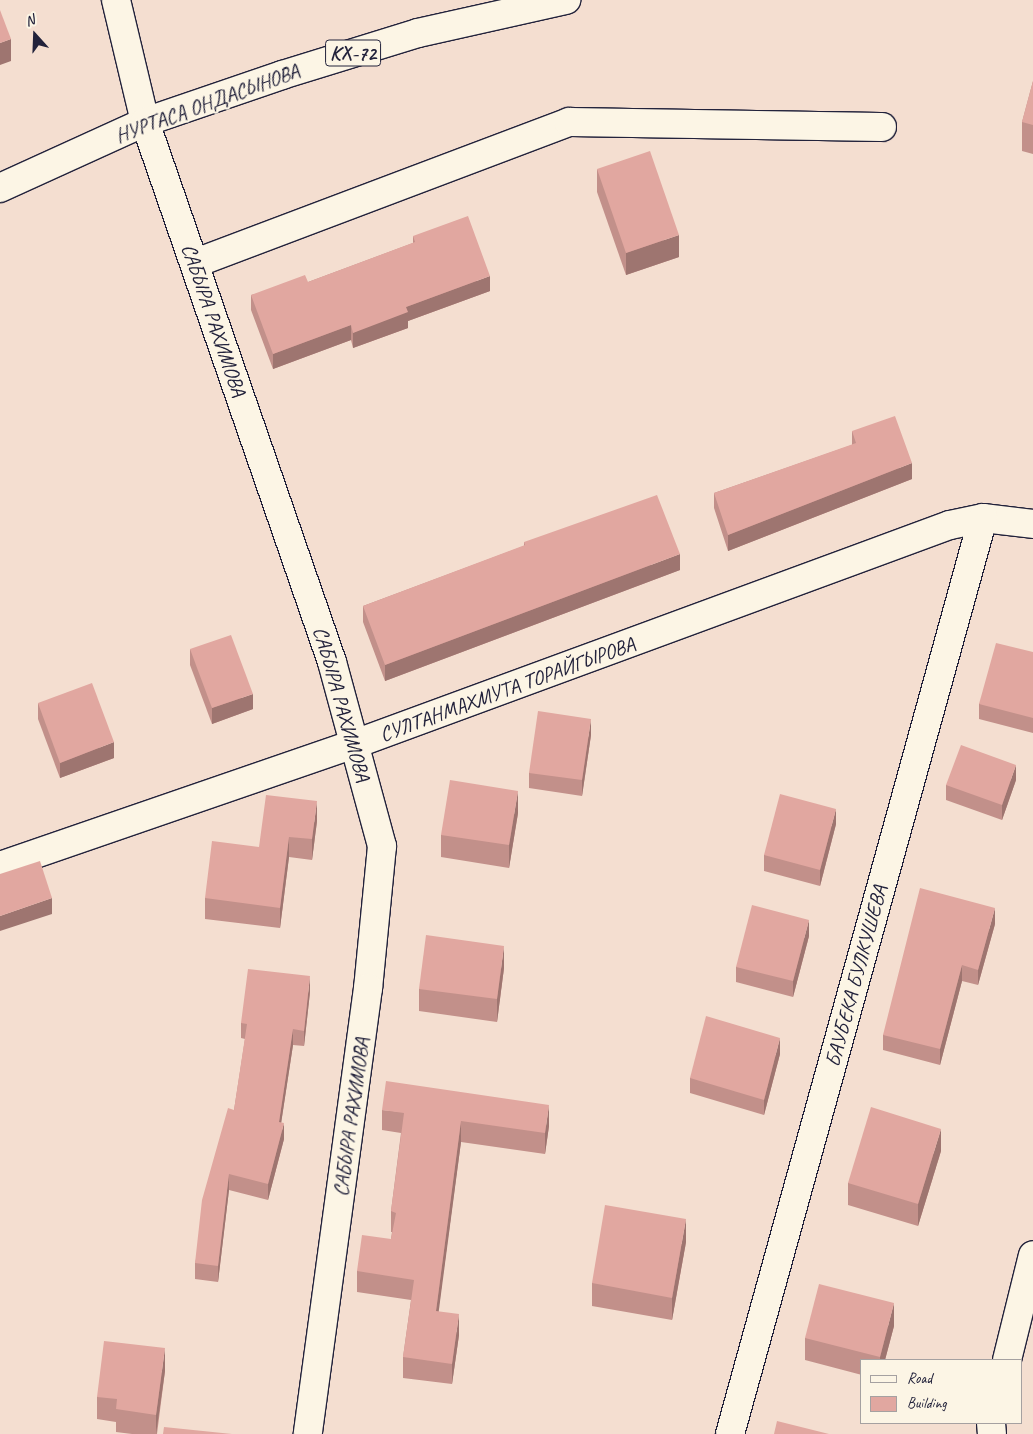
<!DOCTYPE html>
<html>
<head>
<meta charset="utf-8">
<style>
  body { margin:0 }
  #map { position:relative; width:1033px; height:1434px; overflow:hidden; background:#f4ded0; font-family:Caveat,sans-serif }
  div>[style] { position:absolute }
  .roads { filter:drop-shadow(1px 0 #22223b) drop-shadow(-1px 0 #22223b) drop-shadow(0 1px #22223b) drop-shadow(0 -1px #22223b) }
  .minor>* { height:28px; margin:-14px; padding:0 14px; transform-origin:14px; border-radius:14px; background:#fcf5e5 }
  .major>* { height:28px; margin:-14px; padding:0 14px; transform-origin:14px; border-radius:14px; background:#fcf5e5 }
  .wall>* { inset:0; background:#c2908a }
  .shaded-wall>* { inset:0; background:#9e7570 }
  .building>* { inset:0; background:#e1a7a0 }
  span { translate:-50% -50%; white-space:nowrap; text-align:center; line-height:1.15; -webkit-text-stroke:4.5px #fcf5e5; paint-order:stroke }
  .shield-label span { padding:1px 4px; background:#fcf5e5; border:1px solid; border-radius:4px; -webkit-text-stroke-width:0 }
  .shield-label { font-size:20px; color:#22223b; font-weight:700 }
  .street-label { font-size:21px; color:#22223b }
  .legend { position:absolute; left:860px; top:1359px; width:162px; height:65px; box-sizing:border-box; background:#fcf5e5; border:1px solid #a5a1a1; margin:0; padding:6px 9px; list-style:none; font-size:15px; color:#22223b }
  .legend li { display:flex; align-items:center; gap:10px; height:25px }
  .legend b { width:25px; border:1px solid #a5a1a1 }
  .north { position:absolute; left:10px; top:10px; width:50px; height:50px; -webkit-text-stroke:4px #fcf5e5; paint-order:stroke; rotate:340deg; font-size:14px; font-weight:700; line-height:20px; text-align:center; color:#22223b }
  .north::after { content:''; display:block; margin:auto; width:18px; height:22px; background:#22223b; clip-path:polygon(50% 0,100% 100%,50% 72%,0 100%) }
</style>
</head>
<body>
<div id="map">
  <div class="roads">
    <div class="minor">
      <i style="left:116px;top:0;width:125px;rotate:76.6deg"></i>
      <i style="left:145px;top:122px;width:571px;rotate:70.9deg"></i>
      <i style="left:332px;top:662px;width:191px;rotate:74.8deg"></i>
      <i style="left:382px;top:846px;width:143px;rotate:95.6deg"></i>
      <i style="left:368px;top:988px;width:450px;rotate:97.7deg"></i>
      <i style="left:196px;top:263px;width:399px;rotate:-20.7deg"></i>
      <i style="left:569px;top:122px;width:313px;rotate:0.9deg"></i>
      <i style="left:0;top:866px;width:375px;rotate:-19deg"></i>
      <i style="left:355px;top:744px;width:634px;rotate:-20.21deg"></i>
      <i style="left:950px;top:525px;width:34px;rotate:-12deg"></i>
      <i style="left:983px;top:518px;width:50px;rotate:6.8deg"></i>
      <i style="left:1007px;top:1360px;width:108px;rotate:-76.1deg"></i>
      <i style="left:991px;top:1423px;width:11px;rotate:85deg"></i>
      <i style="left:730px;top:1434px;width:950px;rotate:-74.56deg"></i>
    </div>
    <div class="major">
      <i style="left:0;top:188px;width:159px;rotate:-24.5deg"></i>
      <i style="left:145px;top:122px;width:145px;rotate:-18.9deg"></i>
      <i style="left:282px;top:75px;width:142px;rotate:-17.2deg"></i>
      <i style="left:418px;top:33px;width:152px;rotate:-12.6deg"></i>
    </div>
  </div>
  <div class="wall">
    <i style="clip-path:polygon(1033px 81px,1033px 154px,1022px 151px,1022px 122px)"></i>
    <i style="clip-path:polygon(597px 169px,679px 257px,626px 275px,597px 192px)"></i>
    <i style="clip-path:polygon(413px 236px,490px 291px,408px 321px,408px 328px,353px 348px,351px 340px,273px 369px,251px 310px,251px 295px,308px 282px,413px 243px)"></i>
    <i style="clip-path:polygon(852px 431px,912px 479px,728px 551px,714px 508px,714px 493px,852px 445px)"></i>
    <i style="clip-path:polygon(524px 542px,680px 570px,385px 681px,363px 622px,363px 606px,524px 546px)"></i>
    <i style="clip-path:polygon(190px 649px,253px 709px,212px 724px,190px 665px)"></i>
    <i style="clip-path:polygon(1033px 652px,1033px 733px,979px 719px,979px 704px)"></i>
    <i style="clip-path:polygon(38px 703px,114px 758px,60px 778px,38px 719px)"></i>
    <i style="clip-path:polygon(591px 735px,582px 796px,529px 788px,529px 773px)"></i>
    <i style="clip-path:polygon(1016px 780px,1002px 820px,946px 800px,946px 785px)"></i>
    <i style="clip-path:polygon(518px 813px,509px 868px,441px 857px,441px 835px)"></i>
    <i style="clip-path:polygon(317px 821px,312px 860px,289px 857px,280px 928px,205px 919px,205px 898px,259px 847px)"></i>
    <i style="clip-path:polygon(836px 824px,820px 886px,764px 871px,764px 855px)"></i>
    <i style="clip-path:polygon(995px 924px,978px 985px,962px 981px,940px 1065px,883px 1050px,883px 1035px)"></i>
    <i style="clip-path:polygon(809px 936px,793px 997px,736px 982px,736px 967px)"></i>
    <i style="clip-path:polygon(504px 968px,497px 1022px,419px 1011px,419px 989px)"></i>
    <i style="clip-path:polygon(310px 992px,304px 1046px,293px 1045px,281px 1123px,284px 1139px,268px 1200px,229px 1190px,218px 1282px,195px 1279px,195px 1263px,234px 1110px,245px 1039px,241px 1038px,241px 1023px)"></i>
    <i style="clip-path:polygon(780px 1054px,764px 1115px,690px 1093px,690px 1078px)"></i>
    <i style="clip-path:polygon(382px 1110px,549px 1126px,545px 1154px,461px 1142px,438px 1312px,459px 1335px,452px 1384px,403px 1378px,403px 1357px,411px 1300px,357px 1292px,357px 1271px,391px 1239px,392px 1232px,391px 1232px,391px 1211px,401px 1133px,382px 1130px)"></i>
    <i style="clip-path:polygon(941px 1151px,918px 1226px,848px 1205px,848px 1183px)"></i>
    <i style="clip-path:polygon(686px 1242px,672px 1320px,592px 1306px,592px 1283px)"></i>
    <i style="clip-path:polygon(894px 1326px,885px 1360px,862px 1360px,862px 1375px,805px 1360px,805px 1338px)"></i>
    <i style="clip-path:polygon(165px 1371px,157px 1434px,132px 1434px,116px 1432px,116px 1422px,97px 1419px,97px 1397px)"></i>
  </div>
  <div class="shaded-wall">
    <i style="clip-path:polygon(11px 39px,11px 61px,0 65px,0 43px)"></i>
    <i style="clip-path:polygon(679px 235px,679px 257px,626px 275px,626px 253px)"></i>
    <i style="clip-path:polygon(490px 276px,490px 291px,408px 321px,408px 328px,353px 348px,353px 333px,406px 307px)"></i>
    <i style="clip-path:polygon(351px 325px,351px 340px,273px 369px,273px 354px)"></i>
    <i style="clip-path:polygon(912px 463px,912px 479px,728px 551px,728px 535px)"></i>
    <i style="clip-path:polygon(680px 554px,680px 570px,385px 681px,385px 665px)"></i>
    <i style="clip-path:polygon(253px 694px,253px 709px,212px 724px,212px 708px)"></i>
    <i style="clip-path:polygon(591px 719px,591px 735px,582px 796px,582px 780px)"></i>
    <i style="clip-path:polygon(114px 742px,114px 758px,60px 778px,60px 763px)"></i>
    <i style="clip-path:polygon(1016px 765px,1016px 780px,1002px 820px,1002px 805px)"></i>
    <i style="clip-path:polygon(518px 791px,518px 813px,509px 868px,509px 845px)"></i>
    <i style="clip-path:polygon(317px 801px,317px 821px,312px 860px,312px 839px)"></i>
    <i style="clip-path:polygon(836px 809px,836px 824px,820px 886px,820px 870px)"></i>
    <i style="clip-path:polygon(289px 837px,289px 857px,280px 928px,280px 908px)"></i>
    <i style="clip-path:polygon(52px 898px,52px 914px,0 931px,0 916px)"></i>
    <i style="clip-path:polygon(995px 908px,995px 924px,978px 985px,978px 970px)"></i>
    <i style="clip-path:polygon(809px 920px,809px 936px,793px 997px,793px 981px)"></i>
    <i style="clip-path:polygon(504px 946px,504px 968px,497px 1022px,497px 999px)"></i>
    <i style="clip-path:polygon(962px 965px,962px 981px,940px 1065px,940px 1049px)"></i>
    <i style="clip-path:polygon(310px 976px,310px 992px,304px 1046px,304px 1031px)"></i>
    <i style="clip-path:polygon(293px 1029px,293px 1045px,279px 1137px,279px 1122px)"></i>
    <i style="clip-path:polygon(780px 1038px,780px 1054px,764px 1115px,764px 1100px)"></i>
    <i style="clip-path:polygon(549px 1105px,549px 1126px,545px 1154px,545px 1133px)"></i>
    <i style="clip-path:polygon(461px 1121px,461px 1142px,436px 1332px,436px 1311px)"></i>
    <i style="clip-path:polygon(284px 1123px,284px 1139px,268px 1200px,268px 1184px)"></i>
    <i style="clip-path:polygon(941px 1129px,941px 1151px,918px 1226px,918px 1204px)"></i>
    <i style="clip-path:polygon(229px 1174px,229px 1190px,218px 1282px,218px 1266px)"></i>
    <i style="clip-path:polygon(686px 1219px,686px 1242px,672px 1320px,672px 1298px)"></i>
    <i style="clip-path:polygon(894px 1303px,894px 1326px,885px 1360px,880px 1360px,880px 1357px)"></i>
    <i style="clip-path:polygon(459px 1314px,459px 1335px,452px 1384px,452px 1364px)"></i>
    <i style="clip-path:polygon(165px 1348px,165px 1371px,156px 1434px,156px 1415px)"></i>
  </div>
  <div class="building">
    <i style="clip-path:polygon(0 10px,11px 39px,0 43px)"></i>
    <i style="clip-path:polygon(1033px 81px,1033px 125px,1022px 122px)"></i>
    <i style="clip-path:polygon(650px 151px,679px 235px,626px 253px,597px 169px)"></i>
    <i style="clip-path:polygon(468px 216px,490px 276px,406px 307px,408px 312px,353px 333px,351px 325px,273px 354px,251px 295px,305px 275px,308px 282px,415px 242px,413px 236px)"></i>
    <i style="clip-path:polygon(895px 416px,912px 463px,728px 535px,714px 493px,856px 443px,852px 431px)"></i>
    <i style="clip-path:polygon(657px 495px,680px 554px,385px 665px,363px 606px,525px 545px,524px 542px)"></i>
    <i style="clip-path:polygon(231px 635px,253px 694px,212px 708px,190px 649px)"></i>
    <i style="clip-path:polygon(996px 643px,1033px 652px,1033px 718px,979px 704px)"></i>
    <i style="clip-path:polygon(92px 683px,114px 742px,60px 763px,38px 703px)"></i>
    <i style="clip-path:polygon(538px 711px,591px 719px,582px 780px,529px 773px)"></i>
    <i style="clip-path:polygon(961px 745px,1016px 765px,1002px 805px,946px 785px)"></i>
    <i style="clip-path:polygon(450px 780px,518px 791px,509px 845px,441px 835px)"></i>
    <i style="clip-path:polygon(780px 794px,836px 809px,820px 870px,764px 855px)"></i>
    <i style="clip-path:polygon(266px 795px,317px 801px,312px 839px,289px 837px,280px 908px,205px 898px,212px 841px,259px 847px)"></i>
    <i style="clip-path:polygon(40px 861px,52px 898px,0 916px,0 874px)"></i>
    <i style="clip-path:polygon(920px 888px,995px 908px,978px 970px,962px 965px,940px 1049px,883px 1035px)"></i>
    <i style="clip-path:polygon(752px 905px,809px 920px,793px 981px,736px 967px)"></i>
    <i style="clip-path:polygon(426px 935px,504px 946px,497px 999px,419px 989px)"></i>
    <i style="clip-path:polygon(248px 969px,310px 976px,304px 1031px,293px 1029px,279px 1122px,284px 1123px,268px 1184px,229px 1174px,218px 1266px,195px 1263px,202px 1200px,228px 1108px,234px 1110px,247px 1024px,241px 1023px)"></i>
    <i style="clip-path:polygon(706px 1016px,780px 1038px,764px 1100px,690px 1078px)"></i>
    <i style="clip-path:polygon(386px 1081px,549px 1105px,545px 1133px,461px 1121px,436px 1311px,459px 1314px,452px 1364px,403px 1357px,414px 1280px,357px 1271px,362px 1235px,391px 1239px,396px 1213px,391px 1211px,404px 1113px,382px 1110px)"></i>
    <i style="clip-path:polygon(871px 1107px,941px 1129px,918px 1204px,848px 1183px)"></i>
    <i style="clip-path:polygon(605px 1205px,686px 1219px,672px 1298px,592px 1283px)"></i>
    <i style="clip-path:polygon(819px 1284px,894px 1303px,880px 1357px,805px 1338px)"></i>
    <i style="clip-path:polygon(104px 1341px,165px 1348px,156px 1415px,116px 1409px,117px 1399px,97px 1397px)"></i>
    <i style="clip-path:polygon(777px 1421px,829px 1434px,774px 1434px)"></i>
    <i style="clip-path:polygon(164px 1427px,232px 1434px,163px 1434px)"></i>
  </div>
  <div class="shield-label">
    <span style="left:353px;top:53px">КХ-72</span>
  </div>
  <div class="street-label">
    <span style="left:207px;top:103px;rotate:-20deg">НУРТАСА ОНДАСЫНОВА</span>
    <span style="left:214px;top:320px;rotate:71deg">САБЫРА РАХИМОВА</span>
    <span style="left:507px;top:689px;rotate:-20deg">СУЛТАНМАХМУТА ТОРАЙГЫРОВА</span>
    <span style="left:342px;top:704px;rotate:74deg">САБЫРА РАХИМОВА</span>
    <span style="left:856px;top:976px;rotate:-75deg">БАУБЕКА БУЛКУШЕВА</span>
    <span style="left:351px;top:1117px;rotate:-82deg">САБЫРА РАХИМОВА</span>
  </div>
  <ul class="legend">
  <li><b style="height:6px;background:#fcf5e5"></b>Road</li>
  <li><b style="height:14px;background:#e1a7a0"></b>Building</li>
  </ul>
  <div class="north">N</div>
</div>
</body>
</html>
